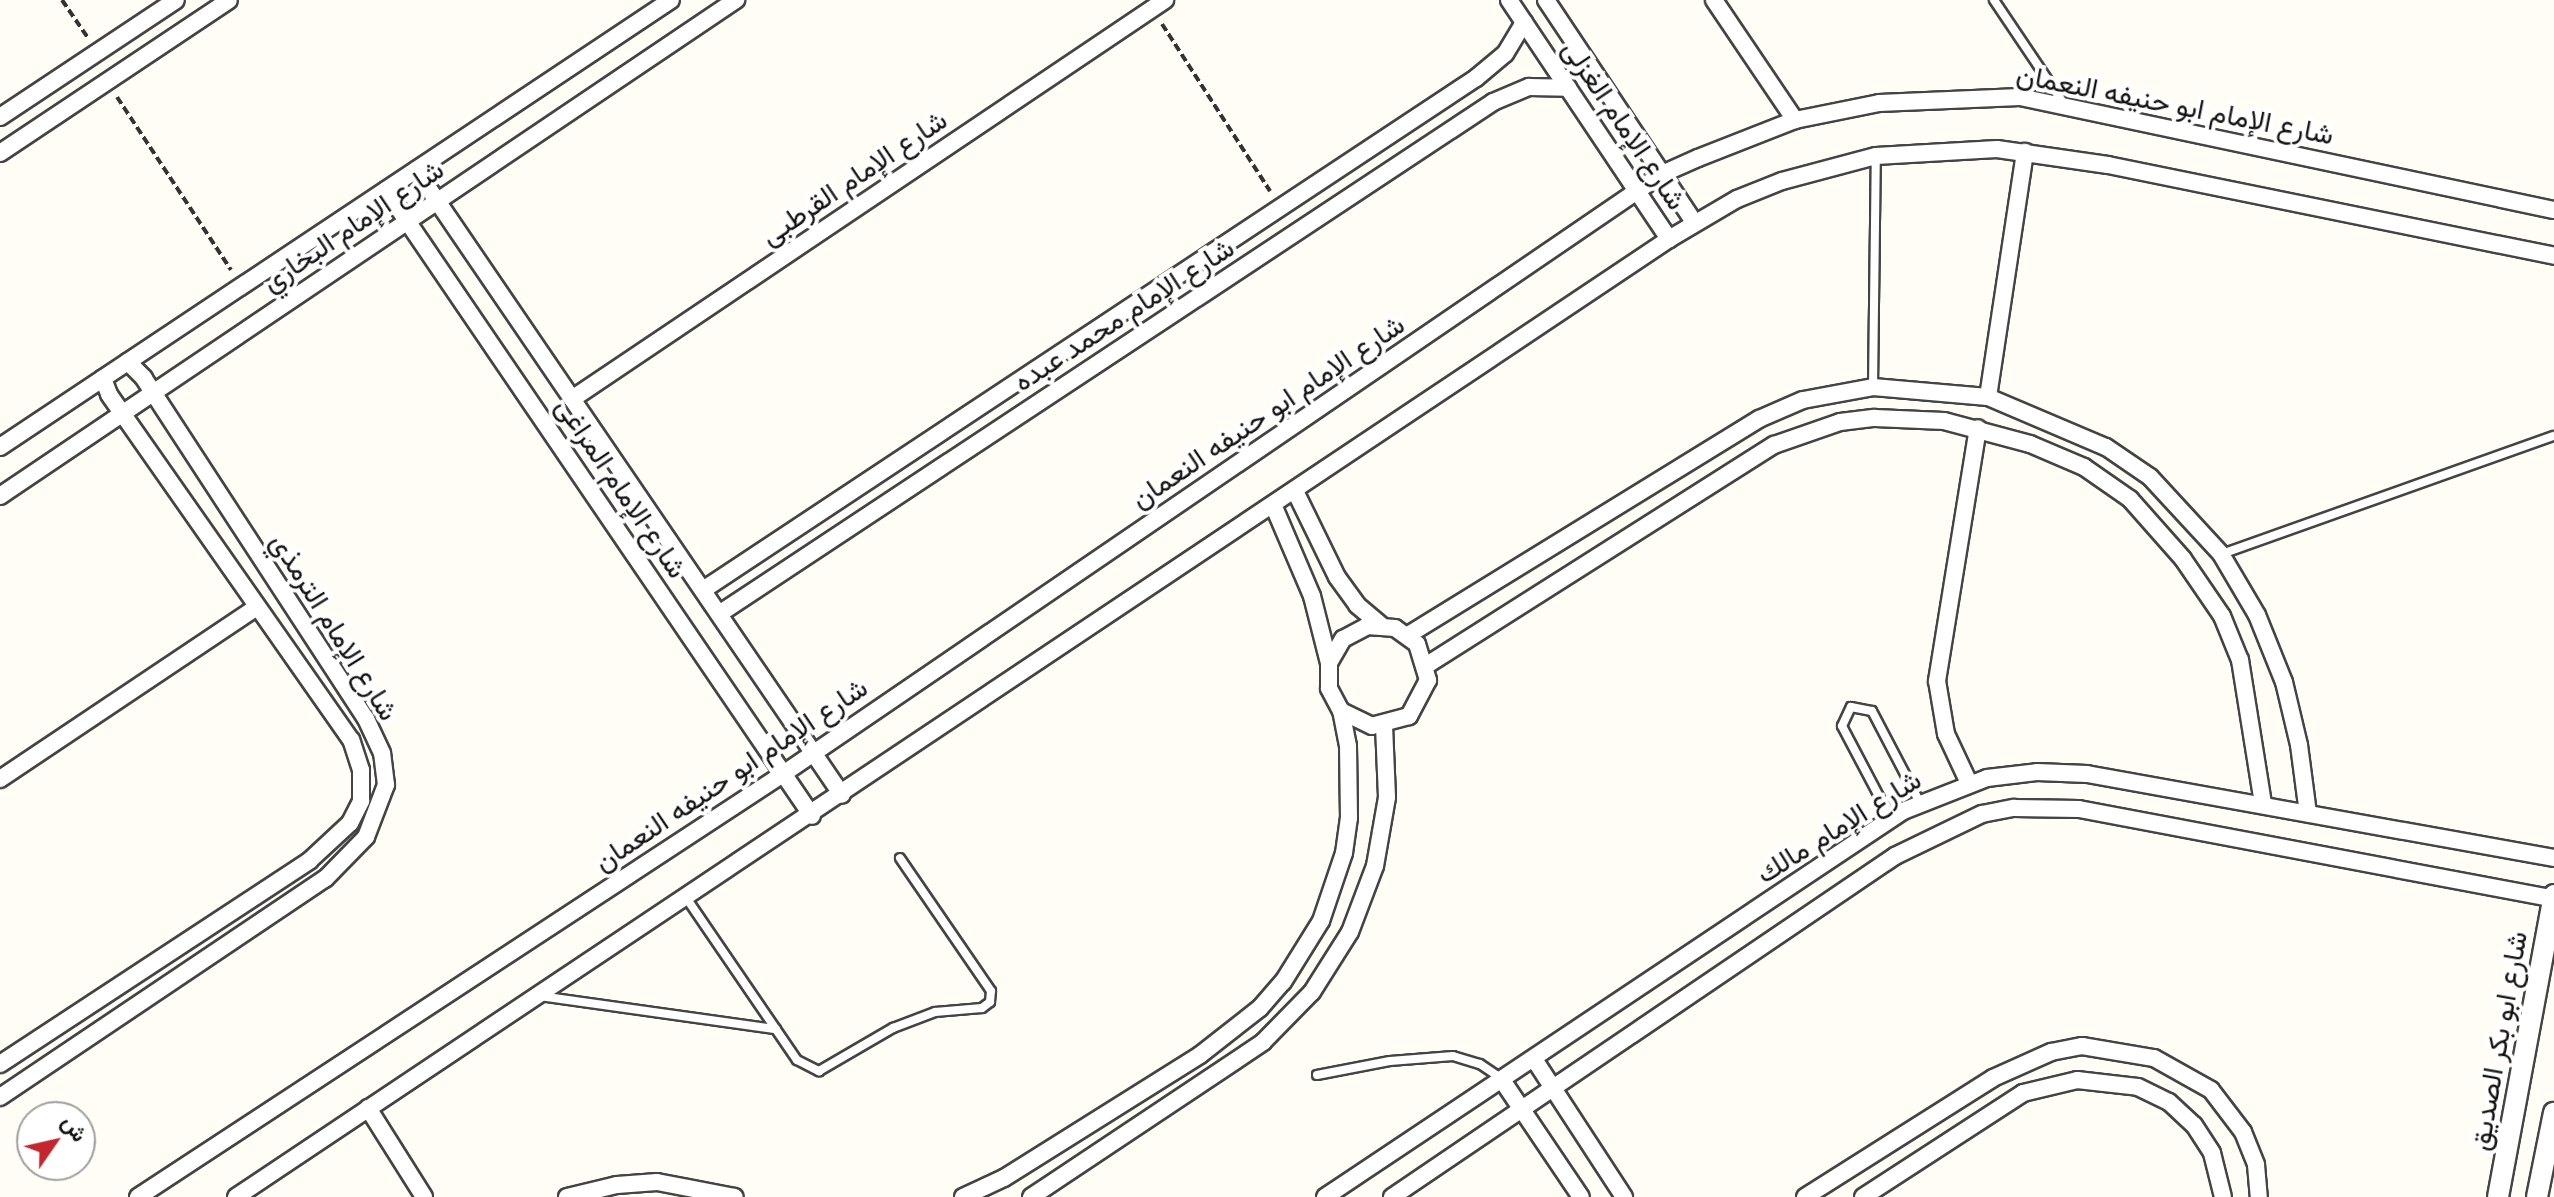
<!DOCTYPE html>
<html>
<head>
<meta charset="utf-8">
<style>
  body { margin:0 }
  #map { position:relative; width:2554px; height:1197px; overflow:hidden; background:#fffdf5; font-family:"Roboto Serif",Vazirmatn,serif }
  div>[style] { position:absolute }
  .path>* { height:4px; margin-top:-2px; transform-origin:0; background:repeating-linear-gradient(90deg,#333 0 8px,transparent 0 12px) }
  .roads { filter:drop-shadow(2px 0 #444) drop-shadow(-2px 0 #444) drop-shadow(0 2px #444) drop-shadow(0 -2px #444) }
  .service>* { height:8px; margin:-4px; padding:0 4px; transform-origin:4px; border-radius:4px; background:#fff }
  .minor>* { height:16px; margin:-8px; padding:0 8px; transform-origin:8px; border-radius:8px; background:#fff }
  .tertiary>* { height:20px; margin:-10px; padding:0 10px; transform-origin:10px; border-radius:10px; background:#fff }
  span { translate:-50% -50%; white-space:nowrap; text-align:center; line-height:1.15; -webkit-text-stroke:8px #fff; paint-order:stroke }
  .street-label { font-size:28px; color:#111 }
  .north { position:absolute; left:16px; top:1101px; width:80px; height:80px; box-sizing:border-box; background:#fff; border:2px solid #a0a0a0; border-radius:50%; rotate:56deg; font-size:22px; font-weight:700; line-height:32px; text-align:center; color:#111 }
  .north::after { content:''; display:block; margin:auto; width:28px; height:36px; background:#c4262e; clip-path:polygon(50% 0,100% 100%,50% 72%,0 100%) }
</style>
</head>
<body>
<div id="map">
  <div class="path">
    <i style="left:62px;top:0;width:46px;rotate:55.6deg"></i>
    <i style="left:1162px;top:24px;width:199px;rotate:57.1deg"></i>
    <i style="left:117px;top:97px;width:207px;rotate:56.6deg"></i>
  </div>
  <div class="roads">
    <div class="service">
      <i style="left:1994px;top:0;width:125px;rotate:56.1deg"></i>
      <i style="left:1873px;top:387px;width:231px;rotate:-89.3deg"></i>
      <i style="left:2222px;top:554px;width:352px;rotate:-19.6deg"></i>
      <i style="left:1891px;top:819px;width:105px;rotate:-117.8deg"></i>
      <i style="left:1842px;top:726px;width:21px;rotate:-65deg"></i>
      <i style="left:1851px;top:707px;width:21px;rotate:11deg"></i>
      <i style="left:1872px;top:711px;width:104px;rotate:62.4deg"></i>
      <i style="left:687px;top:899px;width:195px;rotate:55.7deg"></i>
      <i style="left:797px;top:1060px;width:25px;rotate:27deg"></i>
      <i style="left:819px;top:1071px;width:86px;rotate:-30.2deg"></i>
      <i style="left:893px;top:1028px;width:45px;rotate:-20.9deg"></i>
      <i style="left:935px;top:1012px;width:47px;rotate:-4.9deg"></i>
      <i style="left:982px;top:1008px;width:10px;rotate:-37deg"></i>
      <i style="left:990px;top:1002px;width:11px;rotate:-85deg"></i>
      <i style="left:991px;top:991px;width:161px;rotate:-124.4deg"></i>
      <i style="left:540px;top:996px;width:238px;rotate:8deg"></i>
      <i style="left:1317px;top:1075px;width:74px;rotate:-10.9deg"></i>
      <i style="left:1390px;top:1061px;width:63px;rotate:-4.5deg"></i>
      <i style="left:1453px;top:1056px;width:28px;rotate:17deg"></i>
      <i style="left:1480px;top:1064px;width:25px;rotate:34deg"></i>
    </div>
    <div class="minor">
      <i style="left:1509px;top:0;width:288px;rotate:56.2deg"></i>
      <i style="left:1546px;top:0;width:268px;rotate:56.3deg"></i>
      <i style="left:1714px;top:0;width:145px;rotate:56deg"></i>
      <i style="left:0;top:117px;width:211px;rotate:-33.6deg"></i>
      <i style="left:0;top:153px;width:275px;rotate:-33.7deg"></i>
      <i style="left:416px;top:170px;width:756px;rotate:55.72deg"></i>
      <i style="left:386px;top:190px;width:757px;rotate:55.76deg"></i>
      <i style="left:1988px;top:397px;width:248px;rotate:-81.4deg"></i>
      <i style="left:572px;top:399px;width:715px;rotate:-33.93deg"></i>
      <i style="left:0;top:447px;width:806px;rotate:-33.67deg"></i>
      <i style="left:1296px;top:493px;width:93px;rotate:64deg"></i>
      <i style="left:1337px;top:577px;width:34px;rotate:54deg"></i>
      <i style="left:1357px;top:605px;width:31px;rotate:40deg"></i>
      <i style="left:0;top:496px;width:888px;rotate:-33.98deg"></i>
      <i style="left:1274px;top:507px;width:97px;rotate:66.9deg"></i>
      <i style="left:1312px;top:596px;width:69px;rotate:75.8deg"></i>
      <i style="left:703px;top:590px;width:927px;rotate:-33.52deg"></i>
      <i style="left:1476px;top:78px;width:38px;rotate:-40deg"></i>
      <i style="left:1505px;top:54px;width:37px;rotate:-59deg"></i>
      <i style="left:719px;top:614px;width:928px;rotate:-33.48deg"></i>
      <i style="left:1493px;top:102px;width:39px;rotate:-23deg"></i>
      <i style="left:1529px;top:87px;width:39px;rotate:1deg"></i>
      <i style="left:1408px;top:635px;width:412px;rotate:-31.6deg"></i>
      <i style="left:1759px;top:419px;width:48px;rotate:-23.4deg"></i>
      <i style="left:1803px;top:400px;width:71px;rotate:-10.5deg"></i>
      <i style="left:1873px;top:387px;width:115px;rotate:5deg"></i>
      <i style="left:1988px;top:397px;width:128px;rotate:23deg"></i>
      <i style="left:2106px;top:447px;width:53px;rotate:34.3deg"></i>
      <i style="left:2150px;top:477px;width:105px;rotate:47.3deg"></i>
      <i style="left:2221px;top:554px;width:71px;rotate:59.5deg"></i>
      <i style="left:2257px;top:615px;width:72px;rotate:68.1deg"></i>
      <i style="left:2284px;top:682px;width:65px;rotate:76.6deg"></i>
      <i style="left:2299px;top:745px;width:69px;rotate:82.5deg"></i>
      <i style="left:1427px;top:665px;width:411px;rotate:-32.4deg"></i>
      <i style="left:1774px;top:445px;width:70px;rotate:-19.2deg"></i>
      <i style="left:1840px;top:422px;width:35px;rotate:-7deg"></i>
      <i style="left:1875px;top:418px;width:69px;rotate:2.5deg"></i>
      <i style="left:1944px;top:421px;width:89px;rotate:15deg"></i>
      <i style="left:2030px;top:444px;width:59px;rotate:23.1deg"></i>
      <i style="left:2084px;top:467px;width:56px;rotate:34.8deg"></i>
      <i style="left:2130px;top:499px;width:80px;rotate:48.5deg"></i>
      <i style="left:2183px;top:559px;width:69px;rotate:55.6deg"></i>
      <i style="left:2222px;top:616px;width:48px;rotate:67.8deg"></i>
      <i style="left:2240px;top:660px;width:146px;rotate:80.9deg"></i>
      <i style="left:0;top:779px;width:309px;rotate:-33.8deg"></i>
      <i style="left:1969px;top:783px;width:54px;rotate:-115.1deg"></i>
      <i style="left:1946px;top:734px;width:54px;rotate:-99.6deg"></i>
      <i style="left:1937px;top:681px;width:256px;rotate:-80.8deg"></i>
      <i style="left:1534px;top:1059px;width:165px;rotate:56.9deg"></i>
      <i style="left:0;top:1064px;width:370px;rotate:-33.3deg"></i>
      <i style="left:309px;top:861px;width:56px;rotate:-42.8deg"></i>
      <i style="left:350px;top:823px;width:25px;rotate:-63deg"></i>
      <i style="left:361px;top:801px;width:31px;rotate:-90deg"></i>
      <i style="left:361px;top:770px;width:32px;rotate:-108deg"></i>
      <i style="left:351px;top:740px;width:422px;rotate:-125deg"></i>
      <i style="left:109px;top:394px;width:17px;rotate:-111deg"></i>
      <i style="left:1502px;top:1080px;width:141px;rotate:56deg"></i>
      <i style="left:0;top:1097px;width:391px;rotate:-33.9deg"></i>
      <i style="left:325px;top:879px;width:59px;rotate:-45.7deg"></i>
      <i style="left:366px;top:837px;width:56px;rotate:-69deg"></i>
      <i style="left:386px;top:785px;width:32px;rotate:-97deg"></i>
      <i style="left:382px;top:753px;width:38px;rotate:-115deg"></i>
      <i style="left:366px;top:719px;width:407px;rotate:-123.1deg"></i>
      <i style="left:144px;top:378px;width:23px;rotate:-135deg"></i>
      <i style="left:368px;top:1108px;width:105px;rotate:57.8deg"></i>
      <i style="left:138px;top:1197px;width:771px;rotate:-33.26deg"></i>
      <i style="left:783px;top:774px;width:1064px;rotate:-34.32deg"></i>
      <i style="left:1662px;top:174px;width:39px;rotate:-24deg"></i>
      <i style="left:1698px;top:158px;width:104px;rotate:-21.4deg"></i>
      <i style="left:1795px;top:120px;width:86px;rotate:-11.4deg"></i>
      <i style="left:1879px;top:103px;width:141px;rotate:-2.4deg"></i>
      <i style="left:2020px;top:97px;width:546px;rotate:11.95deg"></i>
      <i style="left:236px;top:1197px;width:1724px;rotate:-33.76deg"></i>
      <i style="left:1669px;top:239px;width:79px;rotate:-30.5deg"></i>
      <i style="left:1737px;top:199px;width:48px;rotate:-21.8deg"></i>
      <i style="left:1782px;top:181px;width:97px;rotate:-14.9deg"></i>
      <i style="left:1876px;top:156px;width:121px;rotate:-3.3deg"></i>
      <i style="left:1997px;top:149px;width:112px;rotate:8.2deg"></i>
      <i style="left:2108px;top:165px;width:455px;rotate:11.5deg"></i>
      <i style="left:567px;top:1197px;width:51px;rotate:-13.5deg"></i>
      <i style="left:617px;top:1185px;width:40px;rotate:-4.3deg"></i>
      <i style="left:657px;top:1182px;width:79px;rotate:10.9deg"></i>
      <i style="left:963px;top:1197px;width:45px;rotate:-24.9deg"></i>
      <i style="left:1004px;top:1178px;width:231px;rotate:-32.1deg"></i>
      <i style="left:1200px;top:1055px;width:76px;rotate:-38.1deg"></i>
      <i style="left:1260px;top:1008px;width:35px;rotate:-49deg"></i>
      <i style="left:1283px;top:982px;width:72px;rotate:-58.1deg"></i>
      <i style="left:1321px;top:921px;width:72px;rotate:-71.3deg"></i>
      <i style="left:1344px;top:853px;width:35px;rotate:-82deg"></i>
      <i style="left:1349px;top:818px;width:72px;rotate:-90.8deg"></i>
      <i style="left:1348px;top:746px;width:36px;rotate:-101deg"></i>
      <i style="left:1341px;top:711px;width:26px;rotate:-118deg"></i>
      <i style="left:1329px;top:688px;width:25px;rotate:-90deg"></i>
      <i style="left:1329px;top:663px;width:28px;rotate:-60deg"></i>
      <i style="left:1343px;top:639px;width:27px;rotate:-28deg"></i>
      <i style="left:1367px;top:626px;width:28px;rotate:4deg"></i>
      <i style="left:1395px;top:628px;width:27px;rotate:36deg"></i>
      <i style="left:1417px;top:644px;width:38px;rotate:73deg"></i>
      <i style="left:1428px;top:680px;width:41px;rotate:117.8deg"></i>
      <i style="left:1409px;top:716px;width:38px;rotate:165deg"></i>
      <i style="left:1372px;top:726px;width:34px;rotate:-154deg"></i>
      <i style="left:1031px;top:1197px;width:279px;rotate:-33.7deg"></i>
      <i style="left:1263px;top:1042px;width:70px;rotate:-45.6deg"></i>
      <i style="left:1312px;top:992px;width:71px;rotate:-57.7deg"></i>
      <i style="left:1350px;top:932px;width:71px;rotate:-69.3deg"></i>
      <i style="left:1375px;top:866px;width:70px;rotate:-80.1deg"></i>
      <i style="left:1387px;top:797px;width:71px;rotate:-92.4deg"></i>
      <i style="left:1325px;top:1197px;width:695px;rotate:-33.74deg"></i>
      <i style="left:1903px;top:811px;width:90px;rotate:-21.4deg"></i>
      <i style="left:1987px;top:778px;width:50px;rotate:-6.8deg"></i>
      <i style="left:2037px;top:772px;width:50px;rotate:2.3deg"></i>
      <i style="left:2087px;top:774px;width:474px;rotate:10.2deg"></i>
      <i style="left:1392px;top:1197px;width:608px;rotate:-34.13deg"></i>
      <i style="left:1895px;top:856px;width:97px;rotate:-25.8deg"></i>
      <i style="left:1982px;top:814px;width:33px;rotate:-11deg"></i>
      <i style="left:2014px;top:808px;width:65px;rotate:0.9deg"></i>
      <i style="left:2079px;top:809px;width:483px;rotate:10.7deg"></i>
      <i style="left:1805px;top:1197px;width:222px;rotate:-32.3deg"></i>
      <i style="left:1993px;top:1078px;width:64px;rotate:-24.1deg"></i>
      <i style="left:2051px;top:1052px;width:32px;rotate:-11deg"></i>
      <i style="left:2082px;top:1046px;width:73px;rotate:9.5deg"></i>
      <i style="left:2154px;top:1058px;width:65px;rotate:29.3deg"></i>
      <i style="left:2211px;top:1090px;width:53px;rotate:52.7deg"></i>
      <i style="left:2243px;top:1132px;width:35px;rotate:68deg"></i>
      <i style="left:2256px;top:1165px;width:32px;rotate:85deg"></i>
      <i style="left:1863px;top:1197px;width:191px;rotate:-33deg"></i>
      <i style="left:2023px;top:1093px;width:56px;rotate:-13.5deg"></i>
      <i style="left:2077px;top:1080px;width:61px;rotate:6.5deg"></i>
      <i style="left:2138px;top:1087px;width:34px;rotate:26deg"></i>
      <i style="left:2169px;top:1102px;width:34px;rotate:43deg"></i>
      <i style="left:2194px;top:1125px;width:33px;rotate:57deg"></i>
      <i style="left:2212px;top:1153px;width:45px;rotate:76deg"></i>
    </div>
    <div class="tertiary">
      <i style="left:2498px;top:1197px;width:307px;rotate:-79.5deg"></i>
      <i style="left:2537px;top:1197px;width:86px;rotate:-78.6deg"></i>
    </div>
  </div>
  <div class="street-label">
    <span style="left:2175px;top:105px;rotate:11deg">شارع الإمام ابو حنيفه النعمان</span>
    <span style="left:1624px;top:125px;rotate:56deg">شارع الإمام الغزلى</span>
    <span style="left:854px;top:178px;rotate:-34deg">شارع الإمام القرطبى</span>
    <span style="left:353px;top:226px;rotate:-34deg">شارع الإمام البخاري</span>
    <span style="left:1124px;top:315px;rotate:-33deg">شارع الإمام محمد عبده</span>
    <span style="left:1268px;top:412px;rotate:-34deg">شارع الإمام ابو حنيفه النعمان</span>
    <span style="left:621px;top:488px;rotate:56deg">شارع الإمام المراغى</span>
    <span style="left:334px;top:627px;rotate:58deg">شارع الإمام الترمذي</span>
    <span style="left:731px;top:775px;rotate:-34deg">شارع الإمام ابو حنيفه النعمان</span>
    <span style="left:1839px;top:827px;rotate:-32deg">شارع الإمام مالك</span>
    <span style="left:2499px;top:1041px;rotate:-80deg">شارع ابو بكر الصديق</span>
  </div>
  <div class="north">ش</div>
</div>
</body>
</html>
